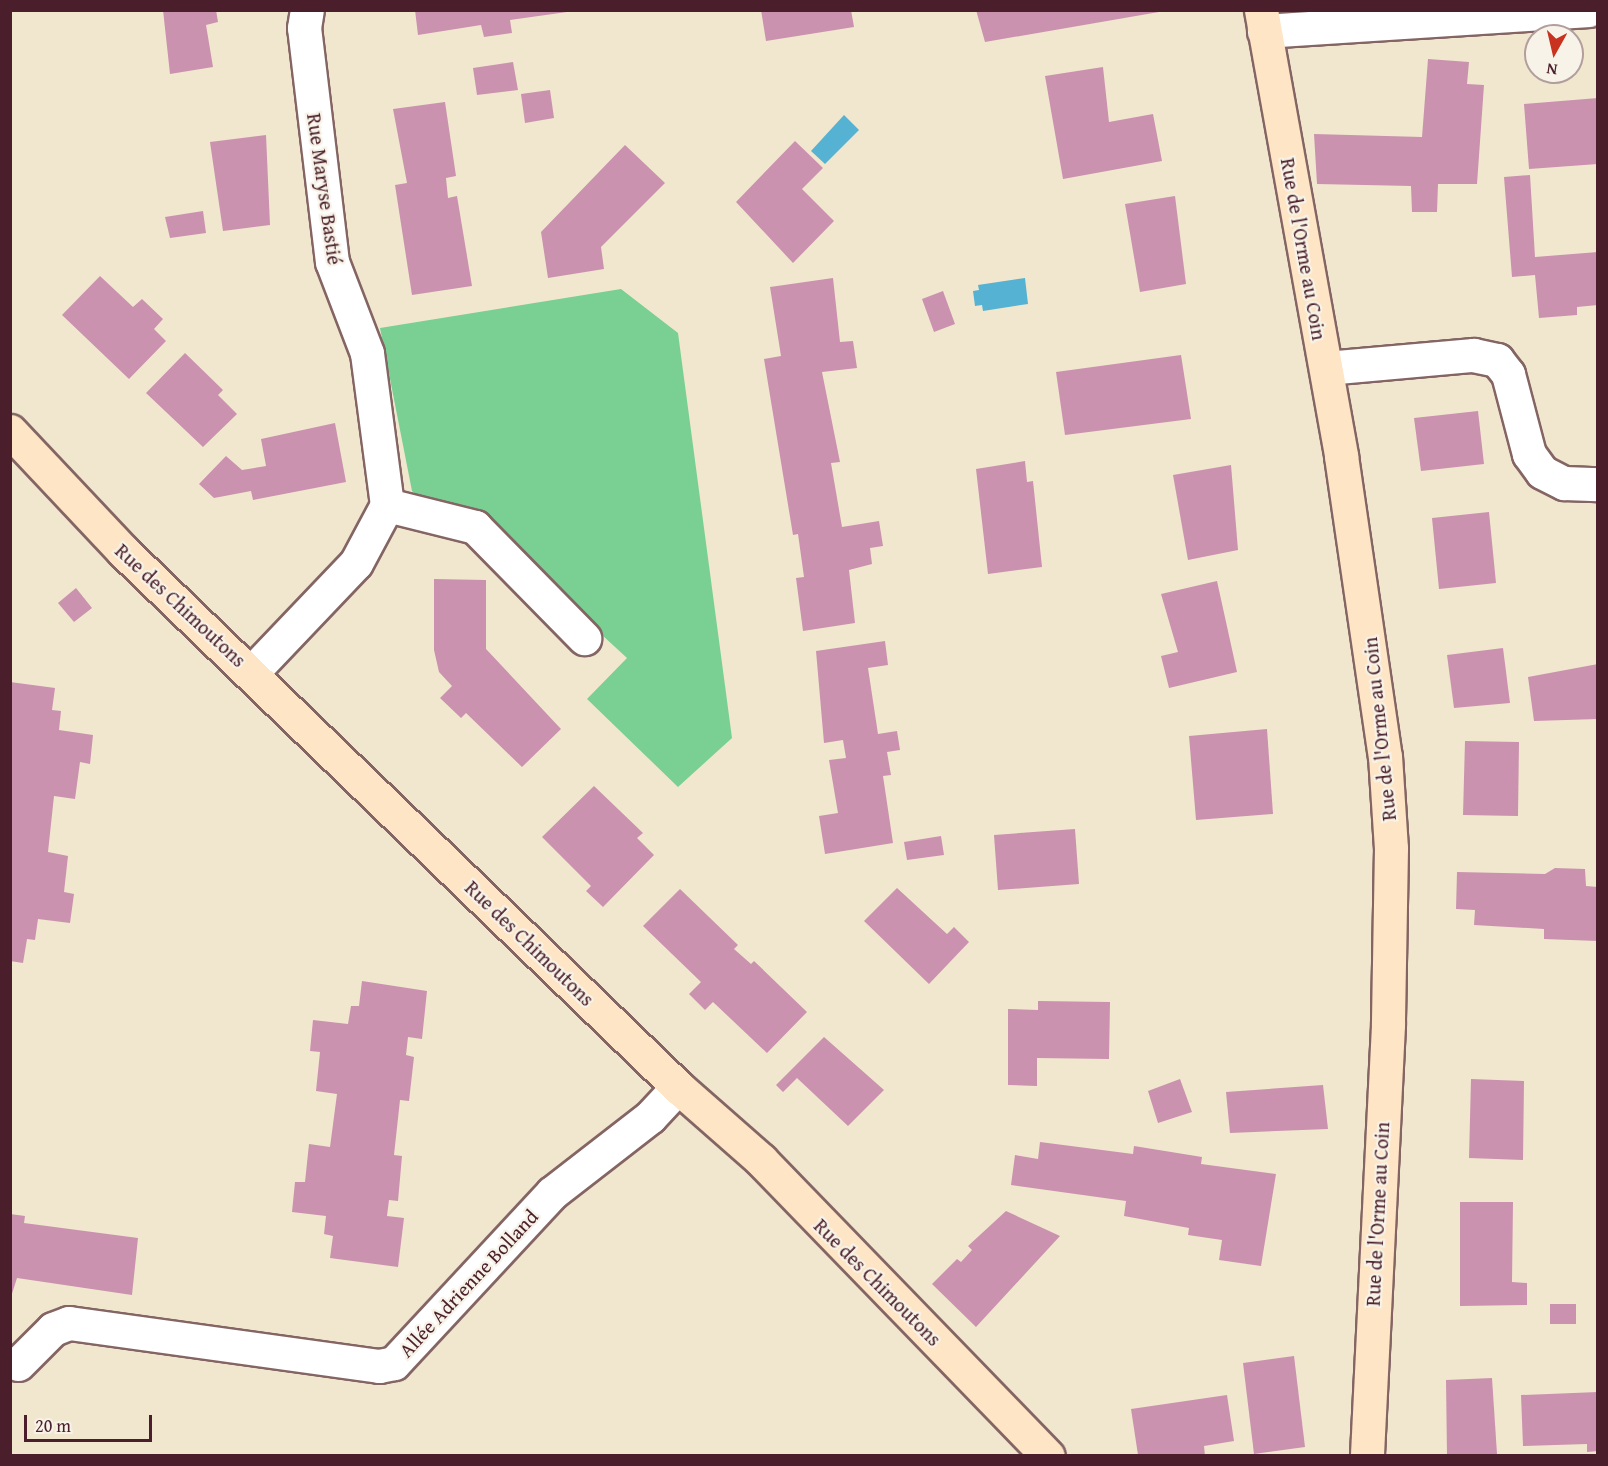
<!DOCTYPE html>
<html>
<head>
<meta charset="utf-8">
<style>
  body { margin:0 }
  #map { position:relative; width:1608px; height:1466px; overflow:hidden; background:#f1e7cf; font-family:"Gentium Book Plus",serif }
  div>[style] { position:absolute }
  .green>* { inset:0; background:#7acf93 }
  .water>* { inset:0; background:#55b2d3 }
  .building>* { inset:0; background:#ca92af }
  .roads { filter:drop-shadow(2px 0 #846564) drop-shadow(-2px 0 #846564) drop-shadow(0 2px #846564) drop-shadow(0 -2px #846564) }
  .minor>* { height:33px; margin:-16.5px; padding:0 16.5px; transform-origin:16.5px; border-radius:16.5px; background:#fff }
  .secondary>* { height:33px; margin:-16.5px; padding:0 16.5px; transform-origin:16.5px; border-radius:16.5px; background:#fde5c5 }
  span { translate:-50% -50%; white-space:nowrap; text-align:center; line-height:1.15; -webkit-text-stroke:4.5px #f7f3e8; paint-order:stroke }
  .street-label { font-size:20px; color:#4a1f2b }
  .frame { position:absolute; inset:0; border:12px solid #4a1f2b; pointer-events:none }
  .north { position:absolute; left:1524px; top:24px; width:60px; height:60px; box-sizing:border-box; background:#f7f3e8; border:2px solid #b29e9c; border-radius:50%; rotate:188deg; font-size:16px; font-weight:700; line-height:24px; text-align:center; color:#4a1f2b }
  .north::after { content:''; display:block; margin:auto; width:21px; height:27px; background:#c8321e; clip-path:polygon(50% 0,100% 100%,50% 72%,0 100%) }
  .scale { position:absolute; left:24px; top:1415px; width:128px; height:27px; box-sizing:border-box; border:3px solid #4a1f2b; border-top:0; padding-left:8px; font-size:18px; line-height:21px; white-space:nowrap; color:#4a1f2b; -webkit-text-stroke:4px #f7f3e8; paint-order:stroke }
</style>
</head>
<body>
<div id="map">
  <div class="green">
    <i style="clip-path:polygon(621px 289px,678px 333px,732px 738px,678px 787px,587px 699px,627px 658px,476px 519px,422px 500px,412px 491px,380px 328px)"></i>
  </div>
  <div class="water">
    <i style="clip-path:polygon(844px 115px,859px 130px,825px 164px,811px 151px)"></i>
    <i style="clip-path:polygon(1025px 278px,1028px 304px,983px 311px,982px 305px,975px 306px,973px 291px,979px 290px,978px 285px)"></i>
  </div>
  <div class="building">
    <i style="clip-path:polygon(163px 10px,216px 10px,218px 22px,206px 25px,213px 67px,170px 74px)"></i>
    <i style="clip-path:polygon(415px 10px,567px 10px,567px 12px,510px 20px,512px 33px,484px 37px,481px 25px,418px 35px)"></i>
    <i style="clip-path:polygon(761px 10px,851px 10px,854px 27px,766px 41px)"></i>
    <i style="clip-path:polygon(976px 10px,1159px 10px,1159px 12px,985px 42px)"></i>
    <i style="clip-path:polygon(1428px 59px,1469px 62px,1467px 84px,1484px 85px,1477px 184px,1438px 184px,1437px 212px,1412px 212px,1411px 186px,1317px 184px,1314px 134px,1422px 137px)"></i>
    <i style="clip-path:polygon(513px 62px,518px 90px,477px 95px,473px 68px)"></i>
    <i style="clip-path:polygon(1103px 67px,1109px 122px,1153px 114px,1162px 161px,1063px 179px,1045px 76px)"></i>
    <i style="clip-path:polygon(550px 90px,554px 118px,525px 123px,521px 94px)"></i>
    <i style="clip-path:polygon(1598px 98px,1598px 164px,1529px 169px,1524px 104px)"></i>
    <i style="clip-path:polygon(445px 102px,456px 176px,446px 178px,448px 198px,457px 196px,472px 286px,412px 295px,395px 185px,407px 183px,393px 109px)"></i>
    <i style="clip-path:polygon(266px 135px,270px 225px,223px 231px,210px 142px)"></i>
    <i style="clip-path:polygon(795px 141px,823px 168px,802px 189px,834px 221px,793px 263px,736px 202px)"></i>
    <i style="clip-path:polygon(625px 145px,665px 183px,601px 247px,604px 269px,548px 278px,541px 232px)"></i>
    <i style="clip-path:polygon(1530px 175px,1535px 257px,1598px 252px,1598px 305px,1577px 307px,1577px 315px,1539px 318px,1535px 275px,1512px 277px,1504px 177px)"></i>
    <i style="clip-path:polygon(1175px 196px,1186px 284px,1140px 292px,1125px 204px)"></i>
    <i style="clip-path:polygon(203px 211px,206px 233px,170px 238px,165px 217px)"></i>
    <i style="clip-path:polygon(100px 276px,133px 307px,142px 299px,163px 319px,154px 329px,166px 341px,129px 379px,62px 315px)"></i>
    <i style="clip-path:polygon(833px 278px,840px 342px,853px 341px,857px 368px,822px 372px,840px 462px,831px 463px,842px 527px,879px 521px,883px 546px,870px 548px,872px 564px,849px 570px,855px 623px,803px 631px,796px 578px,804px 577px,798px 534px,793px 535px,764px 359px,781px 356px,770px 287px)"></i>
    <i style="clip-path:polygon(943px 291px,955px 324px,934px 332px,922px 299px)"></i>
    <i style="clip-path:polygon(185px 353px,223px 390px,218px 395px,237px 414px,203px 447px,146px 393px)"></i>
    <i style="clip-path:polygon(1181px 355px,1191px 419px,1065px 435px,1056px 372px)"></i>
    <i style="clip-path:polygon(1478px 411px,1484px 464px,1421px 471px,1414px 418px)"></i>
    <i style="clip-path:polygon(335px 423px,346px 482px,253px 500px,251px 491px,214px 498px,199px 484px,226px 456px,242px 470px,266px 466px,261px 439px)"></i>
    <i style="clip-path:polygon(1025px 461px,1027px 482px,1033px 481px,1042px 567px,988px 574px,976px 469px)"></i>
    <i style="clip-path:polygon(1231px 465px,1238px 550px,1188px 560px,1173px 475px)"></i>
    <i style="clip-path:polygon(1489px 512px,1496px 583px,1439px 589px,1432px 518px)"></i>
    <i style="clip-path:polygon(434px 579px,486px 580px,486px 649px,561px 729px,522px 767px,466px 713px,461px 718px,440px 698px,452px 686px,439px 672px,434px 650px)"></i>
    <i style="clip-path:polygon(1217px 581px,1237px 672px,1169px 688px,1161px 656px,1178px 652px,1161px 594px)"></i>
    <i style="clip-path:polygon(76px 588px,92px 608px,74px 622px,58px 603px)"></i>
    <i style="clip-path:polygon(885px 641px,888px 665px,868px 668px,878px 734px,897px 731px,900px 750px,887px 752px,891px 775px,883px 776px,893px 843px,825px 854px,819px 816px,838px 813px,829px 760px,846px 758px,843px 740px,824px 743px,816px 651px)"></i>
    <i style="clip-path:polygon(1503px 648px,1510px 703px,1454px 708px,1447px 655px)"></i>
    <i style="clip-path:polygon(1598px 664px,1598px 719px,1534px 721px,1528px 677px)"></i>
    <i style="clip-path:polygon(10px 682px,55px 688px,52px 710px,61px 711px,59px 730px,93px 735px,90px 764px,80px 762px,75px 799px,54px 796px,48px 852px,68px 856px,64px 892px,74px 894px,70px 923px,38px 919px,35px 940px,27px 939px,23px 963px,10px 961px)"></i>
    <i style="clip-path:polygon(1267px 729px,1273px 814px,1196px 820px,1189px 736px)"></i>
    <i style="clip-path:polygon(1465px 741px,1519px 742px,1518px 816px,1463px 815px)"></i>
    <i style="clip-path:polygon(594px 786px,643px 833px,637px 838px,654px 855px,603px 907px,586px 891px,591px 886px,542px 837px)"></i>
    <i style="clip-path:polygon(1075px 829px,1079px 884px,998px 890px,994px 835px)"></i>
    <i style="clip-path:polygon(941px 836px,944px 855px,907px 860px,904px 842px)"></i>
    <i style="clip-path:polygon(1555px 868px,1585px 869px,1586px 886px,1598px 887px,1598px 941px,1544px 939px,1544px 929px,1474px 925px,1475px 910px,1456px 909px,1457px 872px,1545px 874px)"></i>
    <i style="clip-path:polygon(897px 888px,947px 934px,954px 927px,969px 942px,929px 984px,864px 921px)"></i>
    <i style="clip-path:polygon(680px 889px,738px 945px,734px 949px,751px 964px,754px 961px,807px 1012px,767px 1053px,713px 1002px,705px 1010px,689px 994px,701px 982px,643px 926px)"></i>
    <i style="clip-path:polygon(362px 981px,427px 991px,422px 1039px,408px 1037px,406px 1055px,414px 1057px,409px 1101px,400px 1100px,394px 1155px,402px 1156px,398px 1201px,389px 1200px,387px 1216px,404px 1218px,398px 1267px,330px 1258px,333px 1236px,324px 1234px,326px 1216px,292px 1212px,295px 1182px,305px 1182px,309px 1144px,330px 1147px,337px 1094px,316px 1091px,320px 1052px,310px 1051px,313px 1020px,348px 1024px,351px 1006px,359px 1006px)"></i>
    <i style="clip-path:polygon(1038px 1001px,1110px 1002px,1109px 1059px,1037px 1058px,1037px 1086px,1008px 1085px,1008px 1009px,1038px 1010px)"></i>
    <i style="clip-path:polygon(824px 1037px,884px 1090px,848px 1126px,797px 1078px,783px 1092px,776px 1085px)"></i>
    <i style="clip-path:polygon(1180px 1079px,1192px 1112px,1158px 1123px,1148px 1091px)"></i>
    <i style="clip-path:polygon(1471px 1079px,1524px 1081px,1523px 1160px,1469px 1158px)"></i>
    <i style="clip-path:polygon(1323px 1085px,1328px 1129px,1230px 1133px,1226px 1092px)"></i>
    <i style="clip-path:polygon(1040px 1142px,1133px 1154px,1134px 1146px,1202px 1157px,1201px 1164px,1276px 1174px,1261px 1266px,1219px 1260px,1222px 1240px,1188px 1235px,1189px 1228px,1124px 1216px,1126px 1201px,1011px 1185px,1015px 1155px,1038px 1159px)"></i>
    <i style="clip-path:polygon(1460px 1202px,1513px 1202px,1512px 1282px,1527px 1283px,1527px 1305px,1460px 1306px)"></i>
    <i style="clip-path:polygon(1006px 1211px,1060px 1236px,976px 1327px,932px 1284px,957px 1259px,961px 1262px,972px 1250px,968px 1246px)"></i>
    <i style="clip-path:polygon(10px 1214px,25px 1216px,24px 1223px,138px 1238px,132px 1295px,17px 1278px,10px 1300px)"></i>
    <i style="clip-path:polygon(1550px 1304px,1576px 1304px,1576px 1324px,1550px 1324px)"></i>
    <i style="clip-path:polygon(1294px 1356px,1305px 1447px,1254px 1454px,1243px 1363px)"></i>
    <i style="clip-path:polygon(1492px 1378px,1497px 1454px,1447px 1456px,1446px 1380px)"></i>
    <i style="clip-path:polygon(1598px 1392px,1598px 1451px,1587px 1452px,1587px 1444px,1523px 1446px,1521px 1395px)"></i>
    <i style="clip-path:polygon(1227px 1395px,1234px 1441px,1204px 1446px,1205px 1456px,1138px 1455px,1131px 1409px)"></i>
  </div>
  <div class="roads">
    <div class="minor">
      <i style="left:1264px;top:31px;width:325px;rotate:-3.7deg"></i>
      <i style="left:1326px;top:368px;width:148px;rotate:-5.1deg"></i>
      <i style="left:1473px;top:355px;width:25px;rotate:12deg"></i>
      <i style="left:1497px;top:360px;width:18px;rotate:52deg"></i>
      <i style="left:1508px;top:374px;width:83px;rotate:75.3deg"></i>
      <i style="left:1529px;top:454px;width:22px;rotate:54deg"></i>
      <i style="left:1542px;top:472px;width:25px;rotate:27deg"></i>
      <i style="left:1564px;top:483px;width:34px;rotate:2deg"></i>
      <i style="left:387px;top:505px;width:91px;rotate:14deg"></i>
      <i style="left:475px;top:527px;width:156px;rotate:45.5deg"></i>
      <i style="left:253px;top:671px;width:149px;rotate:-46.4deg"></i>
      <i style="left:356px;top:563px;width:66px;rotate:-61.9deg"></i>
      <i style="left:387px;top:505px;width:153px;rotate:-97.5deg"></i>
      <i style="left:367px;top:353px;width:97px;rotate:-111deg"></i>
      <i style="left:332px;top:262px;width:236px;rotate:-96.8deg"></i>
      <i style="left:304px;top:28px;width:18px;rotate:-81deg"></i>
      <i style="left:18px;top:1364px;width:49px;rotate:-45deg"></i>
      <i style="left:53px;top:1329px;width:17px;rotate:-21deg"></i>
      <i style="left:69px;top:1323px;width:313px;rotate:7.9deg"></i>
      <i style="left:379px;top:1366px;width:15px;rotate:-11deg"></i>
      <i style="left:394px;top:1363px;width:232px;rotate:-47.1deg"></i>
      <i style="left:552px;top:1193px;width:124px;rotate:-37.8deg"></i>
      <i style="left:650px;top:1117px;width:41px;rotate:-47deg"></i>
    </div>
    <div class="secondary">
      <i style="left:1261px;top:10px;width:453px;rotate:79.8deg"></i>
      <i style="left:1341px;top:456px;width:303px;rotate:81.7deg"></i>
      <i style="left:1385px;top:756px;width:92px;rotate:86.3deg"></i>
      <i style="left:1391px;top:848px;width:177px;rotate:91deg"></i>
      <i style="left:1388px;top:1025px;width:432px;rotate:92.8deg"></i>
      <i style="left:10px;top:431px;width:165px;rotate:46.7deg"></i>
      <i style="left:123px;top:551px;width:772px;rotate:44deg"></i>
      <i style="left:678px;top:1087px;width:111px;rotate:41.3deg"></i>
      <i style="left:761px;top:1160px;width:412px;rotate:45.9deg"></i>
    </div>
  </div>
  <div class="street-label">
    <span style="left:325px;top:189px;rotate:82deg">Rue Maryse Bastié</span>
    <span style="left:1304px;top:249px;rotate:80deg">Rue de l'Orme au Coin</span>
    <span style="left:181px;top:605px;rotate:43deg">Rue des Chimoutons</span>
    <span style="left:1379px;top:729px;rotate:-96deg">Rue de l'Orme au Coin</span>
    <span style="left:530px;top:943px;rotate:44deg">Rue des Chimoutons</span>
    <span style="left:1377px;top:1214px;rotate:-87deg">Rue de l'Orme au Coin</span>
    <span style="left:878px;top:1282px;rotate:45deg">Rue des Chimoutons</span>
    <span style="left:468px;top:1283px;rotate:-47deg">Allée Adrienne Bolland</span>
  </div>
  <div class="frame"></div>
  <div class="north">N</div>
  <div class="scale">20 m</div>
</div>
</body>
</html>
